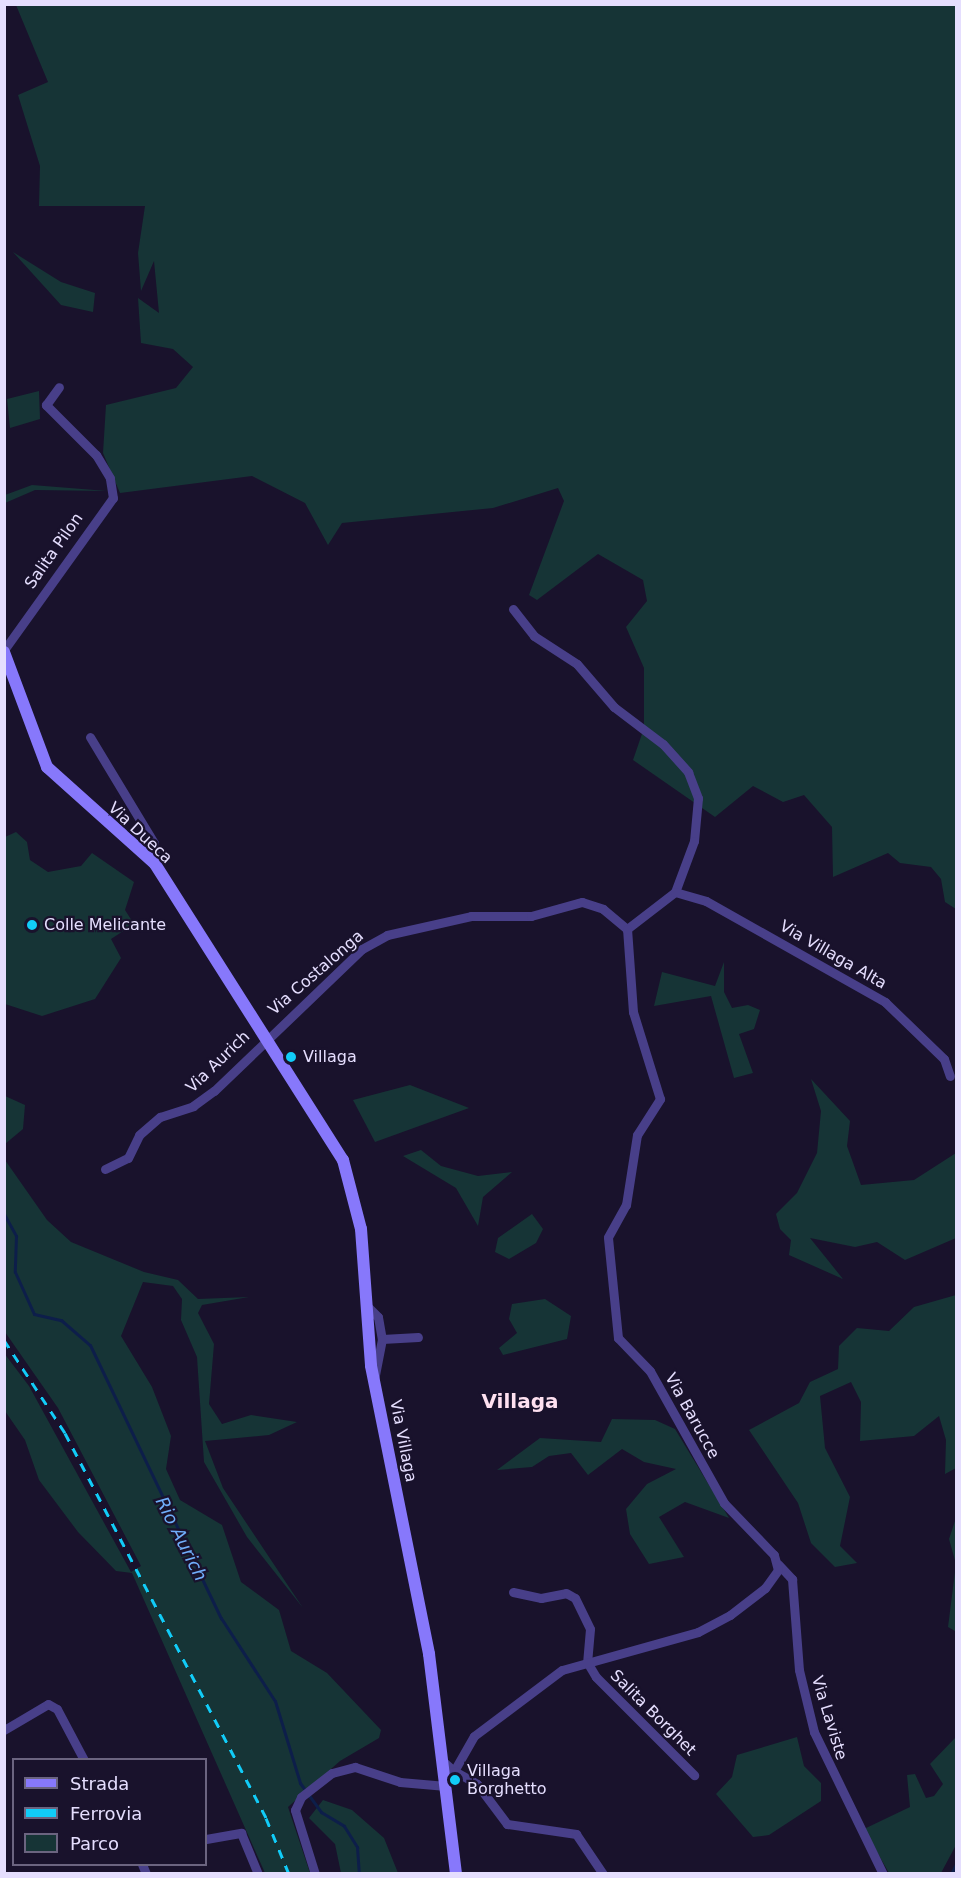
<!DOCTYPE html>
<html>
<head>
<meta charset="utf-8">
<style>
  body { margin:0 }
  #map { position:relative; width:961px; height:1878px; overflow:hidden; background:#19122c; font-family:"DejaVu Sans",sans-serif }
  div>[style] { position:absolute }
  .green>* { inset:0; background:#163436 }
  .stream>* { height:3px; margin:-1.5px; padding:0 1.5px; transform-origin:1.5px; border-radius:1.5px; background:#0d1e4a }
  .street>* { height:9px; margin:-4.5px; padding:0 4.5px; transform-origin:4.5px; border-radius:4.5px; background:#483f89 }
  .secondary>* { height:12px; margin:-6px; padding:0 6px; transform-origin:6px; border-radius:6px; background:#8778fb }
  .rail>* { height:3px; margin-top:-1.5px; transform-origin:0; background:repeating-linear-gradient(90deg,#11ccf8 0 9px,transparent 0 17px) }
  .dots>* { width:16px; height:16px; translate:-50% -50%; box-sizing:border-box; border:3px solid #19122c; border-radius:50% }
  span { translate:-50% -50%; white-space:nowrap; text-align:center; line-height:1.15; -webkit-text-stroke:4.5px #19122c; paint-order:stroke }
  .street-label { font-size:16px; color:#e5defe }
  .poi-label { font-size:16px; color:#e5defe }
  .left { translate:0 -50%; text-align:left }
  .water-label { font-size:18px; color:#70aefa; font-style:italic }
  .quarter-label { font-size:20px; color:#fee0f0; font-weight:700 }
  .frame { position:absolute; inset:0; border:6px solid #e5defe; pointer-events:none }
  .legend { position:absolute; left:12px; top:1758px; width:195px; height:108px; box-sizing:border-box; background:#19122c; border:2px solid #6b6480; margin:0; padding:8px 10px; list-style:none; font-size:18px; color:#e5defe }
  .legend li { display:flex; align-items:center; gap:12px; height:30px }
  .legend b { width:30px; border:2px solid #6b6480 }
</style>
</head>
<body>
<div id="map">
  <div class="green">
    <i style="clip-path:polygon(16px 5px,956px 5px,956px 909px,945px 902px,941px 879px,931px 867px,900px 863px,888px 853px,833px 877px,832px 827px,804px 795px,783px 802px,753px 786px,715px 817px,633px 760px,644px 728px,644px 668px,626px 627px,647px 601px,643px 580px,598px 554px,537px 600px,529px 595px,564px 501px,558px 488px,493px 508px,342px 523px,328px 545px,305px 503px,252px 476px,120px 493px,103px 453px,106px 405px,176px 388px,193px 367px,173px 349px,141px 343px,138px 298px,159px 313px,154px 261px,141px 291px,138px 253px,145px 206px,39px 206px,40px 166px,18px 95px,48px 82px)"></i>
    <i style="clip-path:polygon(13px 252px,61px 282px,95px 293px,93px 312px,61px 305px)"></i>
    <i style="clip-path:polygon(39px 391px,40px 419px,10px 428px,7px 399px)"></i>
    <i style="clip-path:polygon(32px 485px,107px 491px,35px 490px,5px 503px,5px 495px)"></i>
    <i style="clip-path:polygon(16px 832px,27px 842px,30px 860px,48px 872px,81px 866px,92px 853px,134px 882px,125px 910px,134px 924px,111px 939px,121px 958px,95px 999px,42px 1016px,5px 1004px,5px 837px)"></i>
    <i style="clip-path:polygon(724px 962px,724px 992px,732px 1008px,748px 1005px,760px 1010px,754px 1029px,739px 1034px,753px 1073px,734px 1078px,711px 996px,654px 1006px,662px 972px,715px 986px)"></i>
    <i style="clip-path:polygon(811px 1079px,850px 1121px,847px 1146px,861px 1185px,914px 1180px,956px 1153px,956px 1238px,905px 1260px,877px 1242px,855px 1247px,810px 1238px,843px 1279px,789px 1255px,791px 1240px,780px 1229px,776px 1214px,797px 1193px,817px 1153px,821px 1111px)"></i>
    <i style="clip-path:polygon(410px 1085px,469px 1108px,375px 1142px,353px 1100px)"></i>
    <i style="clip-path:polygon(5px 1096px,25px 1105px,23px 1129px,5px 1144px)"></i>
    <i style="clip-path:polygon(421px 1150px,441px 1166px,478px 1176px,512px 1172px,483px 1197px,478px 1226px,456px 1188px,403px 1156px)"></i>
    <i style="clip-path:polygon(5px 1160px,47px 1220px,71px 1242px,144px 1272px,178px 1280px,198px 1299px,249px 1297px,202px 1305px,198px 1313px,214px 1344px,209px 1404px,222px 1424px,251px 1415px,297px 1422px,269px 1435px,205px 1441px,223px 1488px,303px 1608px,247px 1537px,204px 1462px,197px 1357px,181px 1320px,182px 1299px,173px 1286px,143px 1282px,121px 1336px,152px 1387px,171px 1436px,166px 1469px,180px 1500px,222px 1525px,241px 1582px,279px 1610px,291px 1651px,327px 1673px,381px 1730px,379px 1738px,340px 1761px,288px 1807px,310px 1873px,265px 1873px,132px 1573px,116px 1571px,78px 1532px,39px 1480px,25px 1440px,5px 1411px,4px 1353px,29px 1386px,131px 1572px,141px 1566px,58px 1408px,5px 1332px)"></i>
    <i style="clip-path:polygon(532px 1214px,543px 1229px,536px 1243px,509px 1259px,495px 1252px,498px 1238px)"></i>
    <i style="clip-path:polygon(956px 1295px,956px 1468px,945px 1474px,946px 1440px,939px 1416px,914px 1436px,860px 1441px,861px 1402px,851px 1382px,820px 1396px,825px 1448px,850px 1497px,840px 1546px,857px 1563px,835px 1567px,811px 1543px,798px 1503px,749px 1430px,799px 1403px,810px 1382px,838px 1369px,839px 1346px,857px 1328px,889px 1331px,914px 1307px)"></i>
    <i style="clip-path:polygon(545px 1299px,571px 1316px,567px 1339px,503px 1355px,499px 1348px,517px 1333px,509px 1319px,512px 1304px)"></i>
    <i style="clip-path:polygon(612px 1419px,655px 1420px,675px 1429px,729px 1518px,685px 1502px,659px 1517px,684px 1557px,649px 1564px,630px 1534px,626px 1509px,647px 1484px,676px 1469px,644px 1462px,622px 1449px,588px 1475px,571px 1453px,549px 1456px,532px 1467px,497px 1470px,540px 1438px,601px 1442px)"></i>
    <i style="clip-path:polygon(956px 1518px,956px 1631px,955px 1631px,948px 1627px,956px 1564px,949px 1539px)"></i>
    <i style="clip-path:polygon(797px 1737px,804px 1766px,821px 1783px,821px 1801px,769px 1835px,753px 1837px,716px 1794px,732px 1777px,737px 1755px)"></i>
    <i style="clip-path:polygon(956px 1737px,956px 1845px,941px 1873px,889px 1873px,864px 1829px,910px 1807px,907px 1775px,915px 1774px,926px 1798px,934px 1796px,943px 1784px,930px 1764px)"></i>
    <i style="clip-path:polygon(323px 1800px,352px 1810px,384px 1838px,398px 1873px,341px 1873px,335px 1844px,309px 1818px)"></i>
  </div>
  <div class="stream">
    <i style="left:4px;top:1214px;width:25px;rotate:61deg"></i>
    <i style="left:16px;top:1236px;width:36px;rotate:92deg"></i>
    <i style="left:15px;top:1272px;width:46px;rotate:65.7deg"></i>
    <i style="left:34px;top:1314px;width:28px;rotate:13deg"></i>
    <i style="left:61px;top:1320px;width:38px;rotate:41deg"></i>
    <i style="left:90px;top:1345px;width:303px;rotate:64.4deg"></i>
    <i style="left:221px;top:1618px;width:99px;rotate:57deg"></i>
    <i style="left:275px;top:1701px;width:86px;rotate:73deg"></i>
    <i style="left:300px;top:1783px;width:36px;rotate:54deg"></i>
    <i style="left:321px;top:1812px;width:27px;rotate:31deg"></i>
    <i style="left:344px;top:1826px;width:25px;rotate:58deg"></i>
    <i style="left:357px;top:1847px;width:27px;rotate:86deg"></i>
    <i style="left:951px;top:1874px;width:11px;rotate:-63deg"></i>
  </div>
  <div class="street">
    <i style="left:513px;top:609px;width:34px;rotate:52deg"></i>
    <i style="left:534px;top:636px;width:51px;rotate:33.1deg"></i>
    <i style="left:577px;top:664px;width:57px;rotate:49.3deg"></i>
    <i style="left:614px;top:707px;width:61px;rotate:37.1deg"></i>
    <i style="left:663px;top:744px;width:38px;rotate:48deg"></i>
    <i style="left:688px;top:772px;width:28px;rotate:69deg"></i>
    <i style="left:698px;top:798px;width:43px;rotate:95.3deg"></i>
    <i style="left:694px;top:841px;width:54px;rotate:110.4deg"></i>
    <i style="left:675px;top:892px;width:61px;rotate:142.4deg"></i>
    <i style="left:4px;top:650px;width:187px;rotate:-54.4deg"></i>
    <i style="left:113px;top:498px;width:20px;rotate:-99deg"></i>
    <i style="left:110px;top:478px;width:27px;rotate:-121deg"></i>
    <i style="left:96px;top:455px;width:71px;rotate:-135deg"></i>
    <i style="left:46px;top:405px;width:22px;rotate:-54deg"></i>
    <i style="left:90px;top:737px;width:124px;rotate:58.9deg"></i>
    <i style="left:154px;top:843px;width:21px;rotate:87deg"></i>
    <i style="left:675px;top:892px;width:32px;rotate:16deg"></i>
    <i style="left:706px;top:901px;width:206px;rotate:29.4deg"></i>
    <i style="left:885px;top:1002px;width:82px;rotate:44deg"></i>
    <i style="left:944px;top:1059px;width:18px;rotate:71deg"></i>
    <i style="left:105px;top:1169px;width:25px;rotate:-26deg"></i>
    <i style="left:128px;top:1158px;width:25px;rotate:-64deg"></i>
    <i style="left:139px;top:1135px;width:28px;rotate:-41deg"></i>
    <i style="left:160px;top:1117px;width:35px;rotate:-18deg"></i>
    <i style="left:193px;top:1106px;width:26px;rotate:-36deg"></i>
    <i style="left:214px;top:1091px;width:205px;rotate:-43.8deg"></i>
    <i style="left:362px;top:949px;width:29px;rotate:-29deg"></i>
    <i style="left:387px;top:935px;width:86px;rotate:-12.7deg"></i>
    <i style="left:471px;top:916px;width:60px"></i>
    <i style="left:531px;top:916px;width:53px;rotate:-15.4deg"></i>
    <i style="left:582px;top:902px;width:22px;rotate:18deg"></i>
    <i style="left:603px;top:909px;width:31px;rotate:40deg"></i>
    <i style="left:366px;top:1305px;width:17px;rotate:45deg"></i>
    <i style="left:378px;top:1317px;width:22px;rotate:80deg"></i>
    <i style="left:382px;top:1339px;width:42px;rotate:101deg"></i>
    <i style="left:382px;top:1339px;width:36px;rotate:-3deg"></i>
    <i style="left:778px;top:1564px;width:21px;rotate:47deg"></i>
    <i style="left:792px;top:1579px;width:91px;rotate:85.6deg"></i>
    <i style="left:799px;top:1670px;width:64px;rotate:76.4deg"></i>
    <i style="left:814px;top:1732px;width:158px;rotate:64.1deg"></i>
    <i style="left:513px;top:1592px;width:29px;rotate:12deg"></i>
    <i style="left:541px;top:1598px;width:25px;rotate:-11deg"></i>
    <i style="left:566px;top:1593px;width:10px;rotate:29deg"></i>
    <i style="left:575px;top:1598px;width:34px;rotate:64deg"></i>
    <i style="left:590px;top:1629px;width:33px;rotate:95deg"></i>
    <i style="left:587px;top:1662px;width:17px;rotate:59deg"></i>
    <i style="left:596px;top:1677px;width:139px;rotate:45deg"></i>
    <i style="left:4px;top:1730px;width:51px;rotate:-30.6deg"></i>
    <i style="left:48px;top:1704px;width:10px;rotate:29deg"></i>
    <i style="left:57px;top:1709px;width:58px;rotate:62.1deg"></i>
    <i style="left:445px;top:1763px;width:12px;rotate:42deg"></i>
    <i style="left:454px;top:1771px;width:40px;rotate:-60.3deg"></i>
    <i style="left:474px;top:1736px;width:110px;rotate:-36.9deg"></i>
    <i style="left:562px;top:1670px;width:141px;rotate:-15.6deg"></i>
    <i style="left:698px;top:1632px;width:36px;rotate:-28deg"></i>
    <i style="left:730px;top:1615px;width:44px;rotate:-37.6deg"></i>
    <i style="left:765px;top:1588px;width:22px;rotate:-54deg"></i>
    <i style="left:778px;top:1570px;width:16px;rotate:-105deg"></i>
    <i style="left:774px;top:1555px;width:72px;rotate:-133.9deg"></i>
    <i style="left:724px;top:1503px;width:151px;rotate:-119.3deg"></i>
    <i style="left:650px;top:1371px;width:46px;rotate:-134.1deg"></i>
    <i style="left:618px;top:1338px;width:101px;rotate:-95.7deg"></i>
    <i style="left:608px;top:1237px;width:37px;rotate:-61deg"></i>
    <i style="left:626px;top:1205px;width:71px;rotate:-81.1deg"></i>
    <i style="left:637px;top:1135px;width:43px;rotate:-57.4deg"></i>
    <i style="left:660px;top:1099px;width:91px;rotate:-107.2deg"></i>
    <i style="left:633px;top:1012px;width:83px;rotate:-94.1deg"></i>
    <i style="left:454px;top:1771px;width:26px;rotate:29deg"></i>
    <i style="left:477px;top:1784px;width:50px;rotate:53.1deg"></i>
    <i style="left:507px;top:1824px;width:70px;rotate:8.2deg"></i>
    <i style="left:576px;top:1834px;width:48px;rotate:56deg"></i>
    <i style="left:206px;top:1839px;width:36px;rotate:-10deg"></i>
    <i style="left:241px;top:1833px;width:44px;rotate:67.5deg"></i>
    <i style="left:142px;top:1864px;width:11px;rotate:68deg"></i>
    <i style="left:315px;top:1874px;width:67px;rotate:-107.4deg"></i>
    <i style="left:295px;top:1810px;width:14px;rotate:-65deg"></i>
    <i style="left:301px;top:1797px;width:39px;rotate:-38deg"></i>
    <i style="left:332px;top:1773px;width:24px;rotate:-15deg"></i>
    <i style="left:355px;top:1767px;width:47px;rotate:18.4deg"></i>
    <i style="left:400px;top:1782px;width:46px;rotate:5deg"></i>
  </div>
  <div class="secondary">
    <i style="left:4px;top:652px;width:123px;rotate:69.5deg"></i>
    <i style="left:47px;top:767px;width:145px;rotate:41.9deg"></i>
    <i style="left:155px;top:864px;width:351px;rotate:57.6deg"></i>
    <i style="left:343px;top:1160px;width:71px;rotate:75.4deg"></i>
    <i style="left:361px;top:1229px;width:137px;rotate:85.8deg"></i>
    <i style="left:371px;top:1366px;width:294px;rotate:78.6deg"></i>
    <i style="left:429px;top:1654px;width:222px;rotate:83deg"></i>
  </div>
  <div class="rail">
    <i style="left:4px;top:1340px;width:111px;rotate:56.7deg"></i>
    <i style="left:65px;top:1433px;width:434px;rotate:62.4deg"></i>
    <i style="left:266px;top:1818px;width:61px;rotate:67.7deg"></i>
  </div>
  <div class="dots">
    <i style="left:32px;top:925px;background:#11ccf8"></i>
    <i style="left:291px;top:1057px;background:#11ccf8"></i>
    <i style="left:455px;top:1780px;background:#11ccf8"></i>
  </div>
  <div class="street-label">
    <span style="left:54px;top:551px;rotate:-55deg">Salita Pilon</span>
    <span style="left:140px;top:833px;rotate:43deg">Via Dueca</span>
    <span style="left:833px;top:955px;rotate:30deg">Via Villaga Alta</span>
    <span style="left:316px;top:973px;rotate:-41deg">Via Costalonga</span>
    <span style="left:218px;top:1062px;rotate:-44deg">Via Aurich</span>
    <span style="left:692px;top:1416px;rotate:61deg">Via Barucce</span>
    <span style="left:403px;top:1441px;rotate:79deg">Via Villaga</span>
    <span style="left:653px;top:1713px;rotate:45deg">Salita Borghet</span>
    <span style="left:829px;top:1718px;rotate:73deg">Via Laviste</span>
  </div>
  <div class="poi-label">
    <span class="left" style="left:44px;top:925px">Colle Melicante</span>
    <span class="left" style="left:303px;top:1057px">Villaga</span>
    <span class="left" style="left:467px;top:1780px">Villaga<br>Borghetto</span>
  </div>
  <div class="water-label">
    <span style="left:181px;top:1539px;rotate:63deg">Rio Aurich</span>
  </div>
  <div class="quarter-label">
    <span style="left:520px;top:1401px">Villaga</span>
  </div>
  <div class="frame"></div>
  <ul class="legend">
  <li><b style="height:8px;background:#8778fb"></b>Strada</li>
  <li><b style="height:8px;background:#11ccf8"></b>Ferrovia</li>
  <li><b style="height:16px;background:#163436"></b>Parco</li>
  </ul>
</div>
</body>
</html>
